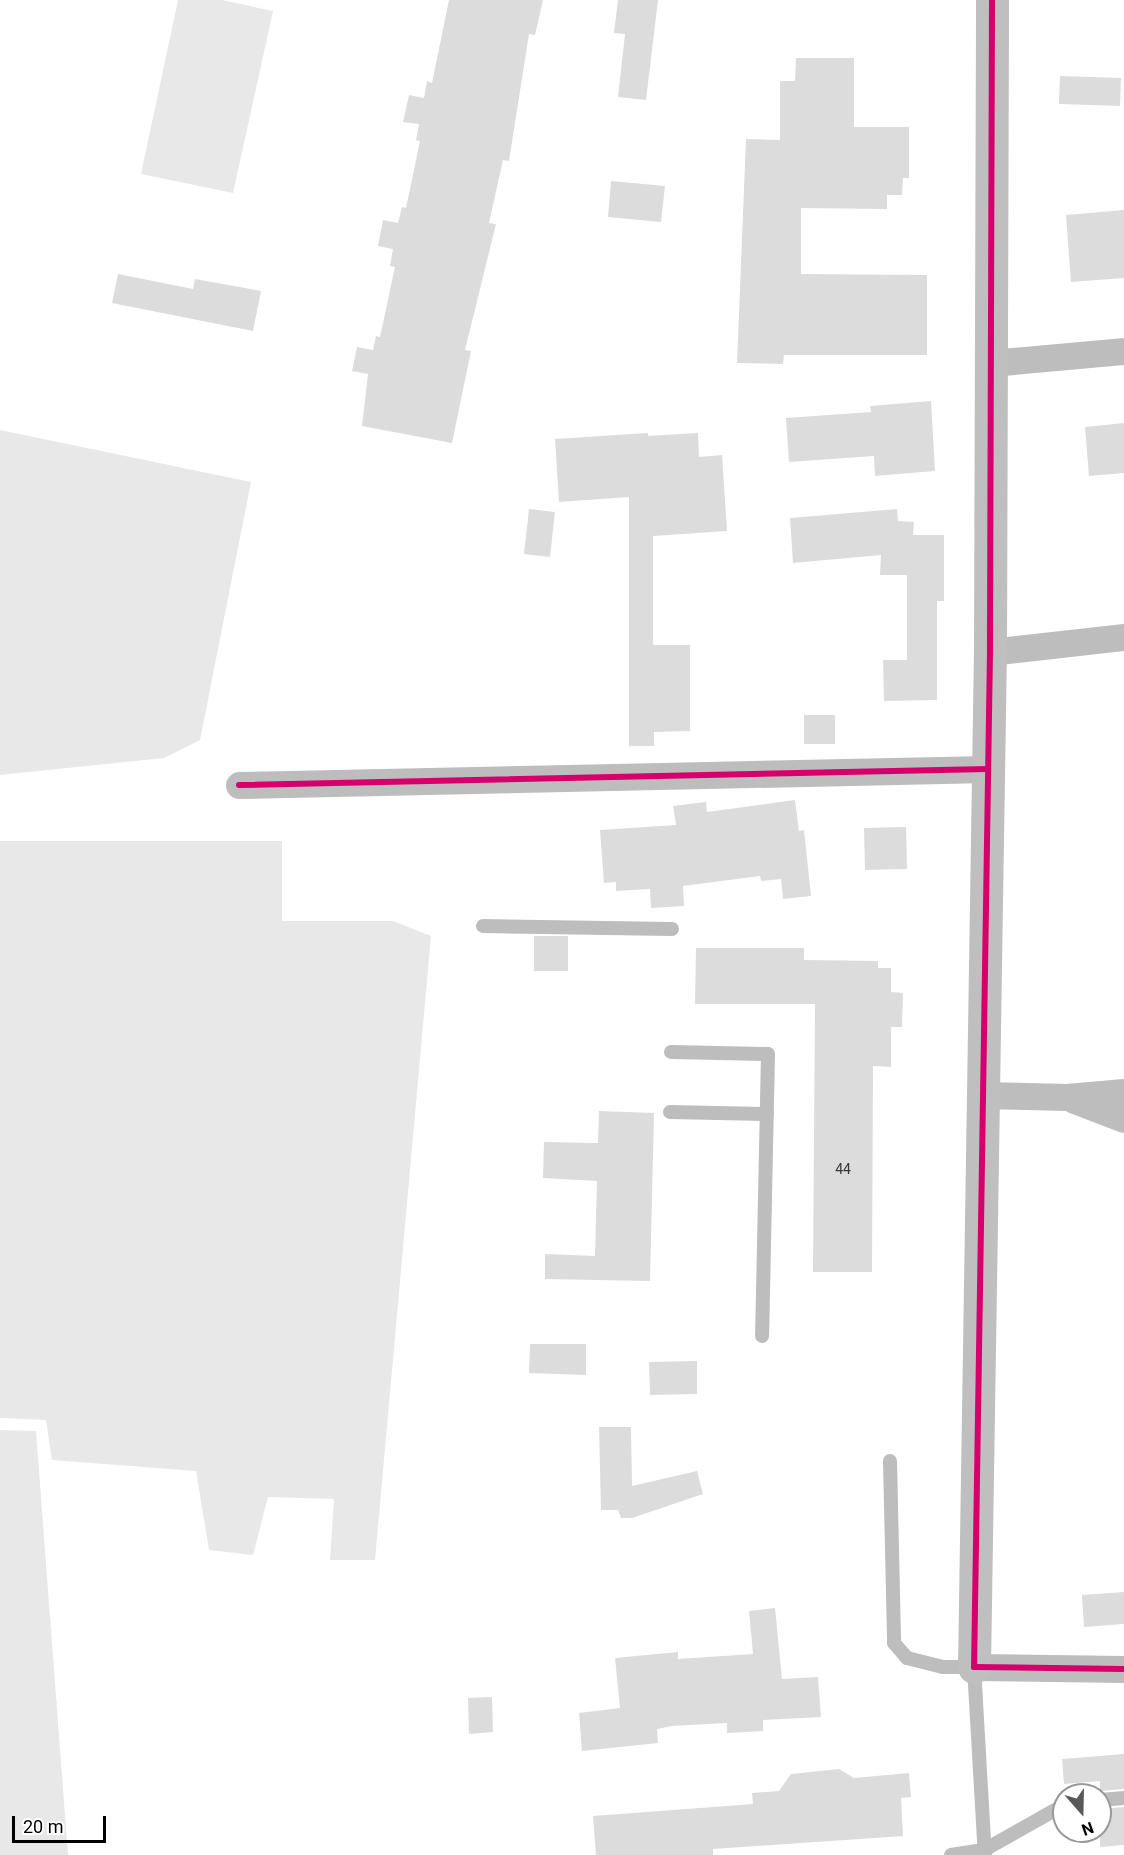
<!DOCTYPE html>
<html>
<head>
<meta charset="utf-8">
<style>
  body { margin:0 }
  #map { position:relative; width:1124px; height:1855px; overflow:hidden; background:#fff; font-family:Roboto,sans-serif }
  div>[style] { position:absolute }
  .green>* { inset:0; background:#e8e8e8 }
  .building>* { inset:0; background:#dcdcdc }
  .lane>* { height:14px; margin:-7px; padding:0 7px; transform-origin:7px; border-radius:7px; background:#bdbdbd }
  .street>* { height:27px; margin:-13.5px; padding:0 13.5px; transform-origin:13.5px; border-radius:13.5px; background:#bdbdbd }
  .secondary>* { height:33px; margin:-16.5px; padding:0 16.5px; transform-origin:16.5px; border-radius:16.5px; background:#bfbfbf }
  .cycleway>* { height:6px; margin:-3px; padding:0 3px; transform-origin:3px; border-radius:3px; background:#d6006c }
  span { translate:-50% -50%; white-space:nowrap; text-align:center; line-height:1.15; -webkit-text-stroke:6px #fff; paint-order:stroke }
  .number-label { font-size:14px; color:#373737 }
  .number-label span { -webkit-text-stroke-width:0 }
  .north { position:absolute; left:1052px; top:1783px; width:60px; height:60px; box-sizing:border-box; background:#fff; border:2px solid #999; border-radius:50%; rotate:160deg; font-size:16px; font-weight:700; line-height:24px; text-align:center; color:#000 }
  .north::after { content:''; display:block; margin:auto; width:21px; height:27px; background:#595959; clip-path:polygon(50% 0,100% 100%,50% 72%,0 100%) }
  .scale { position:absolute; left:12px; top:1816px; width:94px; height:27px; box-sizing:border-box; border:3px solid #000; border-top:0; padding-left:8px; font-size:18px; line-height:21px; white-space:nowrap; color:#000; -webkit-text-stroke:4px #fff; paint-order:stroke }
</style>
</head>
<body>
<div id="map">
  <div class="green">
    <i style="clip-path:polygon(178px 0,222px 0,273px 11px,233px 193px,141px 174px)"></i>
    <i style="clip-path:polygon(0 430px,251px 482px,200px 740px,164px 758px,0 775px)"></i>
    <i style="clip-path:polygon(0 841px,282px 841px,282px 921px,393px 921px,431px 936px,375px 1560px,330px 1560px,334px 1499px,268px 1497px,253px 1555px,209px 1550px,196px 1471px,52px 1460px,46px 1420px,0 1418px)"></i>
    <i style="clip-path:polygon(0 1430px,36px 1431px,68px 1855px,0 1855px)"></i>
  </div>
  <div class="building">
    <i style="clip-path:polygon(449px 0,543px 0,535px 35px,529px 34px,509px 161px,503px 160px,489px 223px,496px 224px,465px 350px,471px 351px,452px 443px,362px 426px,368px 374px,352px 371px,357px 347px,373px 350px,376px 336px,380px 337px,395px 267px,390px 266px,393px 249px,378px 246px,383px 220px,398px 223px,402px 207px,406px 208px,420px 141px,416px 140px,419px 124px,403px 122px,409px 95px,424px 98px,427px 81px,432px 83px)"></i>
    <i style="clip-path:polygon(618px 0,658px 0,646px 100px,618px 97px,625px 34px,614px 33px)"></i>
    <i style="clip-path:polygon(796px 58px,854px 58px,854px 127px,909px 127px,909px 178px,903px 178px,902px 195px,887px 195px,887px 209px,801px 208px,801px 274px,927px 275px,927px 355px,784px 355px,783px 364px,737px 363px,746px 139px,780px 140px,780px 81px,795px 81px)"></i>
    <i style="clip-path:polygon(1060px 76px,1121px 78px,1120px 106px,1059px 104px)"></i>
    <i style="clip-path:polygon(611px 181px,665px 186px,661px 222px,608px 217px)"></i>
    <i style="clip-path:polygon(1124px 210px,1124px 278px,1071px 282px,1066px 215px)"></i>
    <i style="clip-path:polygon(118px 274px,193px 289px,195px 279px,261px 291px,253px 331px,112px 303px)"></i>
    <i style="clip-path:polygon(931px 401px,935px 471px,875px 476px,874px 456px,789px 462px,786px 418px,871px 412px,870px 406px)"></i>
    <i style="clip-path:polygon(1124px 423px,1124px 473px,1089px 476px,1085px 427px)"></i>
    <i style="clip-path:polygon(648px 433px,648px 436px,698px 433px,699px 457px,722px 455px,727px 531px,653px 536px,653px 645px,690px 645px,690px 731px,654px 732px,654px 746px,629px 746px,629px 497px,559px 502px,555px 439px)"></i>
    <i style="clip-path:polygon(529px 509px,555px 512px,550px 557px,524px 554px)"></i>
    <i style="clip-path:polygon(897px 509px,898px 521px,914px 522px,913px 535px,944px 535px,944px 601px,937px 601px,937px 700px,884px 701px,883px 660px,907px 660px,907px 575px,880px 575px,881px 555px,793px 563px,790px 518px)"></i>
    <i style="clip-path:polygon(804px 715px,835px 715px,835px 744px,804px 744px)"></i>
    <i style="clip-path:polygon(795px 800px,799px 831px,804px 830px,811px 896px,783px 899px,781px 879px,761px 881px,760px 876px,683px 886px,684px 906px,651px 908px,650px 889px,616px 891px,616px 882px,604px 883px,600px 830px,676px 825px,673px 806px,706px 802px,707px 812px)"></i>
    <i style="clip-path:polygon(906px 827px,907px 869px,865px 870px,864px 828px)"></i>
    <i style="clip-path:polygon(534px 936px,568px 936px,568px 971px,534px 971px)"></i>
    <i style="clip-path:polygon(696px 948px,804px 948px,804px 960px,878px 961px,878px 968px,891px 968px,891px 992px,903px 993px,902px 1027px,891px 1027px,891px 1067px,873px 1066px,872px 1272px,813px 1272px,815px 1004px,695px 1004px)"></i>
    <i style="clip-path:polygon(599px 1111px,654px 1113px,650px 1281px,545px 1279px,545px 1254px,595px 1256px,597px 1181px,543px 1178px,544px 1142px,598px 1143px)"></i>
    <i style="clip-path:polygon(530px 1344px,586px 1344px,586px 1375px,529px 1373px)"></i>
    <i style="clip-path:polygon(697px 1361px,697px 1394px,650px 1395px,649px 1362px)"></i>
    <i style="clip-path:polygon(599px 1427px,631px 1427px,632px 1486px,697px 1471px,703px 1494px,632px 1518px,621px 1518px,618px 1510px,601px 1510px)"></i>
    <i style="clip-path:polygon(1124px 1592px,1124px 1624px,1084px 1627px,1082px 1595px)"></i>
    <i style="clip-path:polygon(775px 1608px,782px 1679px,818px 1677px,821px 1717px,763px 1720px,763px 1731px,727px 1733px,727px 1723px,672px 1726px,657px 1729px,658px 1743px,582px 1751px,579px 1713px,620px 1708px,615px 1658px,678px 1652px,678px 1659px,753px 1654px,749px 1611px)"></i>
    <i style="clip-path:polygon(492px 1697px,493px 1732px,469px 1734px,468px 1698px)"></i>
    <i style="clip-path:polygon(1124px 1754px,1124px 1789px,1100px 1791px,1100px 1781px,1064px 1784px,1062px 1759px)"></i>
    <i style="clip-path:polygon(839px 1769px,854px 1778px,909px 1773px,911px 1797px,901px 1798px,903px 1836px,713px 1849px,713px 1855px,596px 1855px,593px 1816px,753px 1804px,752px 1793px,779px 1791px,791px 1774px)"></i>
    <i style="clip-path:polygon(1124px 1807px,1124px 1845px,1100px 1847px,1100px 1809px)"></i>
  </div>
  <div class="lane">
    <i style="left:483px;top:926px;width:189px;rotate:0.9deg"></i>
    <i style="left:671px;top:1052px;width:97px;rotate:1.2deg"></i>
    <i style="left:768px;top:1054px;width:282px;rotate:91.2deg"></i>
    <i style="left:670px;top:1112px;width:97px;rotate:1.2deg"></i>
    <i style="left:890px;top:1461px;width:182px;rotate:88.7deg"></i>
    <i style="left:894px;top:1643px;width:20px;rotate:49deg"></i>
    <i style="left:907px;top:1658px;width:36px;rotate:14deg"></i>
    <i style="left:942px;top:1667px;width:32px"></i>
    <i style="left:974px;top:1667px;width:188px;rotate:86.7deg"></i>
    <i style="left:1100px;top:1800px;width:24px;rotate:-5deg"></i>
    <i style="left:951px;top:1855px;width:33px;rotate:-9deg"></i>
    <i style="left:984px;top:1850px;width:92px;rotate:-29.4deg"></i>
  </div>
  <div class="street">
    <i style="left:991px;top:363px;width:134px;rotate:-5.2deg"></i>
    <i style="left:990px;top:652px;width:135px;rotate:-6.4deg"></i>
    <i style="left:239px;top:785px;width:749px;rotate:-1.22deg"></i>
    <i style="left:980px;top:1095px;width:87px;rotate:1.3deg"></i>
    <i style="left:1067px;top:1097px;width:57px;rotate:-5deg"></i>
    <i style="left:1074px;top:1100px;width:53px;rotate:20.8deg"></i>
    <i style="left:974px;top:1667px;width:150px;rotate:0.8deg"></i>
  </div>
  <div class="secondary">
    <i style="left:974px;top:1667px;width:1015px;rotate:-89.1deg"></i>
    <i style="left:990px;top:652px;width:652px;rotate:-89.82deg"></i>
  </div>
  <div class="cycleway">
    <i style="left:992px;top:0;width:652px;rotate:90.18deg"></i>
    <i style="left:990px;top:652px;width:1015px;rotate:90.9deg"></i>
    <i style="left:974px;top:1667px;width:150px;rotate:0.8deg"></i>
    <i style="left:239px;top:785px;width:749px;rotate:-1.22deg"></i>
  </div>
  <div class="number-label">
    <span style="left:843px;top:1169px">44</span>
  </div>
  <div class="north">N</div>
  <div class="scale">20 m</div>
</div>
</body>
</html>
